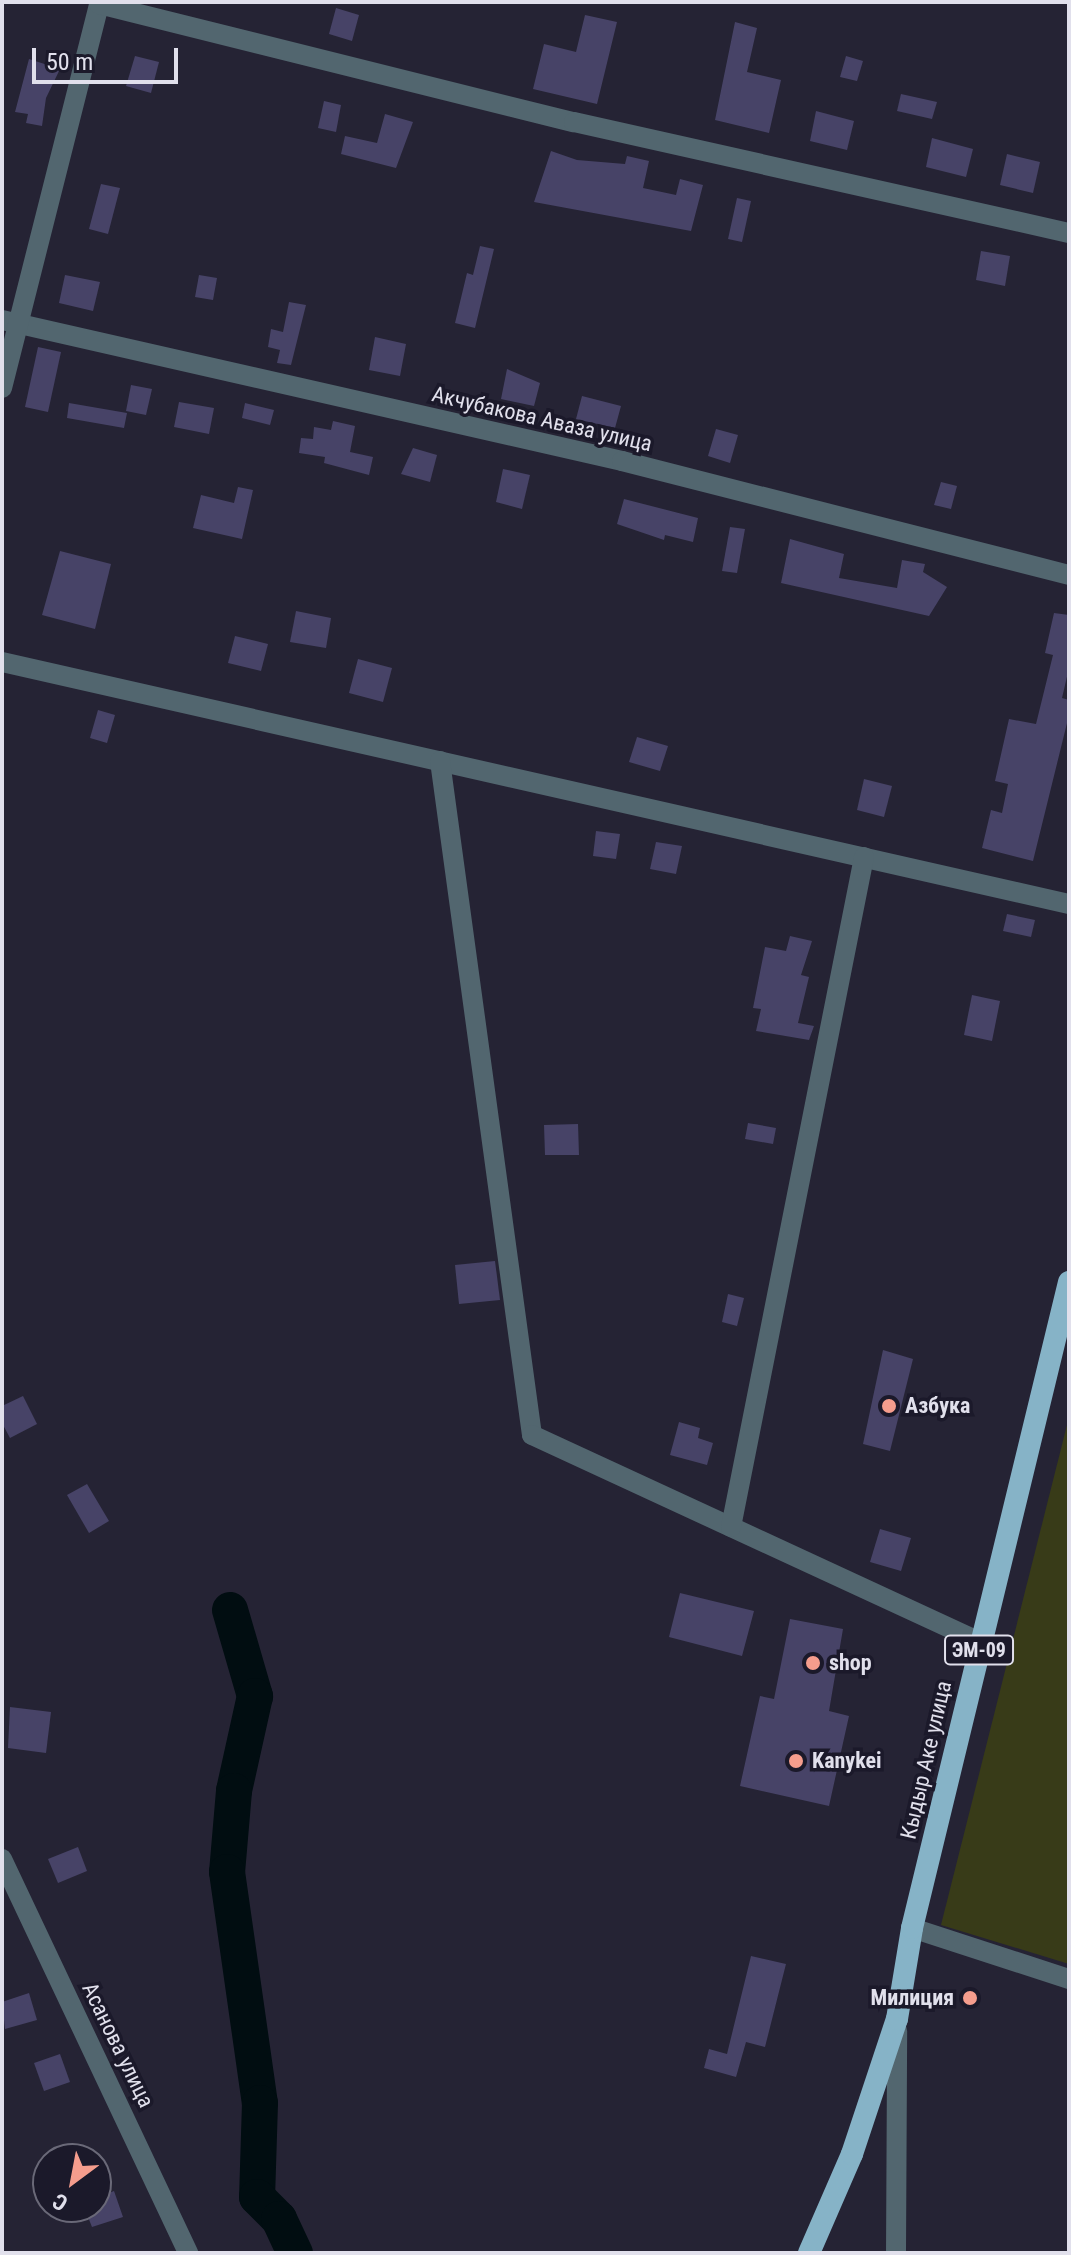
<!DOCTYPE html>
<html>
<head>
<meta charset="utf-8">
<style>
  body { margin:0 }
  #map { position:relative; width:1071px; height:2255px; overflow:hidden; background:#252334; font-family:"Roboto Condensed",sans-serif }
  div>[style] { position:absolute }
  .green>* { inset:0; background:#383b18 }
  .river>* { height:36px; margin:-18px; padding:0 18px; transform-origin:18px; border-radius:18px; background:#010d11 }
  .building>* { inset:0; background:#474367 }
  .minor>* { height:20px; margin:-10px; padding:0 10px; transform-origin:10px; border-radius:10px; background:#52666f }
  .tertiary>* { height:20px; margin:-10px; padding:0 10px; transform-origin:10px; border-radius:10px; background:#52666f }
  .trunk>* { height:22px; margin:-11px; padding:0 11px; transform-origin:11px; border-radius:11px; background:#86b3c7 }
  .dots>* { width:22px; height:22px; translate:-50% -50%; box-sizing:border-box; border:4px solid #1b192a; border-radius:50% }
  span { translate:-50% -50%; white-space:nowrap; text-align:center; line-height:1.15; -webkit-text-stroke:7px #1b192a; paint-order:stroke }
  .shield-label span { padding:2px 6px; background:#1b192a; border:2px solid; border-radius:6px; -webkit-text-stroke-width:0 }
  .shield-label { font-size:20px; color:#e1e0ec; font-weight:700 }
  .street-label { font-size:22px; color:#e1e0ec }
  .poi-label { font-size:22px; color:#e1e0ec; font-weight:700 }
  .left { translate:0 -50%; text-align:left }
  .right { translate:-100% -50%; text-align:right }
  .frame { position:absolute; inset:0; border:4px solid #e1e0ec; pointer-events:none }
  .north { position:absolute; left:32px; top:2143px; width:80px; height:80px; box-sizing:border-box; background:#1b192a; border:2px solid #6a6978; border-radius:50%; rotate:212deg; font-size:22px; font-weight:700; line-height:32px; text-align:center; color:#e1e0ec }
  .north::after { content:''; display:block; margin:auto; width:28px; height:36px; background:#f59d8d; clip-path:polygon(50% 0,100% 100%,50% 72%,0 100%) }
  .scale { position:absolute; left:32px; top:48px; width:146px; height:36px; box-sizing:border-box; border:4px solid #e1e0ec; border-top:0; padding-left:10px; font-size:24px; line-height:28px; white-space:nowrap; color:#e1e0ec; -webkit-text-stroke:6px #1b192a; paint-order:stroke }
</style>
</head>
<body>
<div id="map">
  <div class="green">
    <i style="clip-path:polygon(1069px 1417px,1069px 1964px,941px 1925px)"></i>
  </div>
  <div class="river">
    <i style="left:230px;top:1610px;width:90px;rotate:73.8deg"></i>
    <i style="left:255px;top:1696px;width:97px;rotate:102.5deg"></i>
    <i style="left:234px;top:1791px;width:81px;rotate:94.9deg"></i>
    <i style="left:227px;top:1872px;width:233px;rotate:81.9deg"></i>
    <i style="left:260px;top:2103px;width:94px;rotate:91.8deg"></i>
    <i style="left:257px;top:2197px;width:31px;rotate:45deg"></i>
    <i style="left:279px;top:2219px;width:38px;rotate:65deg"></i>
  </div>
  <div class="building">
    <i style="clip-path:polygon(336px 8px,359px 15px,352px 41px,329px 34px)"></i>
    <i style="clip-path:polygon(585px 15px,617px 22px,597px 104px,533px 89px,544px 44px,576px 52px)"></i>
    <i style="clip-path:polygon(735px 22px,757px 28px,747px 72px,781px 80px,769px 133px,715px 120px)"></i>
    <i style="clip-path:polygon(135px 56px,159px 62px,151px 93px,126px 86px)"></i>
    <i style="clip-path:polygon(846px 56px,863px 61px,857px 81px,840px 77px)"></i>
    <i style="clip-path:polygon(29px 59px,60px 69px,46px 98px,42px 126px,26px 123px,28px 114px,15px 112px)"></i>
    <i style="clip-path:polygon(901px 94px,937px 102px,932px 119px,897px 111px)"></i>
    <i style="clip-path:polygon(324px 101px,341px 105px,336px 132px,318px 128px)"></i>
    <i style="clip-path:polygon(816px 111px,854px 121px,847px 150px,810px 141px)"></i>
    <i style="clip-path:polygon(385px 114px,413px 122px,396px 168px,341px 154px,345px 136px,377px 143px)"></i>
    <i style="clip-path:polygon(932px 138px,973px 149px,966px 177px,926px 167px)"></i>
    <i style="clip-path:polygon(551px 151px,577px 160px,625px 164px,627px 156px,649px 161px,643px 188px,676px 195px,680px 179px,703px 185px,691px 231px,534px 202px)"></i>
    <i style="clip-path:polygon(1007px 154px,1040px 162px,1033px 193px,1000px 185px)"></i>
    <i style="clip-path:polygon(101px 184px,120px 188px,108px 234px,89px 229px)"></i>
    <i style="clip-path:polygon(737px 198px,751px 201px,742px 242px,728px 239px)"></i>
    <i style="clip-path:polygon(480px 246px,494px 249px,475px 328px,455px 323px,467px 273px,473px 275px)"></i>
    <i style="clip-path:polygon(981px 251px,1010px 256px,1005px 286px,976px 280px)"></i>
    <i style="clip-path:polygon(65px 275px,100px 282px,93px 311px,59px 303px)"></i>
    <i style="clip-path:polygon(199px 275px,217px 278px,213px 300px,195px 297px)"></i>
    <i style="clip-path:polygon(289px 302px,306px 305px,291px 365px,277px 363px,280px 350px,268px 347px,271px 329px,283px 332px)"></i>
    <i style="clip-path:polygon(375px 337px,406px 344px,400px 376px,369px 370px)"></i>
    <i style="clip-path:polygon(38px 347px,61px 352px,48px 412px,25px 407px)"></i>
    <i style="clip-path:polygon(507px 369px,540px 383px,534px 406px,501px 399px)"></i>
    <i style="clip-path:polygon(131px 385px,152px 389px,146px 415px,126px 411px)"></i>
    <i style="clip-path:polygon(582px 396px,621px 406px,615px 428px,576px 419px)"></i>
    <i style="clip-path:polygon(179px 402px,214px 408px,209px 434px,174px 427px)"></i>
    <i style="clip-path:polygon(69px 403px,127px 413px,124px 428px,67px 418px)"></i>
    <i style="clip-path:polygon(245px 403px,274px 410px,270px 425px,242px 418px)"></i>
    <i style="clip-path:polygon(333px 421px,355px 426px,350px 452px,373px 457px,369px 475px,324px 463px,325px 457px,299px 453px,301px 438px,313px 439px,314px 427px,331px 430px)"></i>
    <i style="clip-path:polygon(716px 429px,738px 435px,730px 463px,708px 456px)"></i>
    <i style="clip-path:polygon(413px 448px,437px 455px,430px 482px,401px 474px)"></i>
    <i style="clip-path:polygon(503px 469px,530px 475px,522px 509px,496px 502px)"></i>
    <i style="clip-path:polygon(941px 482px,957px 486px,951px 509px,934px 505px)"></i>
    <i style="clip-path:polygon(238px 487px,253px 490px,242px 539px,193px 528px,201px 495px,234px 503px)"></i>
    <i style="clip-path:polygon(624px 499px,698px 518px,693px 542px,665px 535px,664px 540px,617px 524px)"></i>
    <i style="clip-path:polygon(730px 527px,745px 529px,737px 573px,722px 571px)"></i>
    <i style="clip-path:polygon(790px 539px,844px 554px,839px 578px,897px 588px,902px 560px,925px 564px,923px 572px,947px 587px,929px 616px,781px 583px)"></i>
    <i style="clip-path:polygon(60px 551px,111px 564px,95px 629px,42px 615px)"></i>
    <i style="clip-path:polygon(296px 611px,331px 618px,326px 648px,290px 642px)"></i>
    <i style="clip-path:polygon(1054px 613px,1069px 615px,1069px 668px,1062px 698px,1069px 700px,1069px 715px,1033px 861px,982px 848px,991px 810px,1002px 813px,1008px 784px,995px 781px,1009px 719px,1036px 724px,1053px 655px,1045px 653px)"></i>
    <i style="clip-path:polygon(235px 636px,268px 644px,261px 671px,228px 663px)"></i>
    <i style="clip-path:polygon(358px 659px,392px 668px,383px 702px,349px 693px)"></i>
    <i style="clip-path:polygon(98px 710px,115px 715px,107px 743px,90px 738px)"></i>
    <i style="clip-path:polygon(637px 737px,668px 746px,660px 771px,629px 762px)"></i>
    <i style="clip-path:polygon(864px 779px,892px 786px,884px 817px,857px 810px)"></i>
    <i style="clip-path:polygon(596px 831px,620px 834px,616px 859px,593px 856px)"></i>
    <i style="clip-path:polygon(656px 842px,682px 846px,676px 874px,650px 869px)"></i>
    <i style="clip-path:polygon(1007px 914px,1035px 920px,1031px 937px,1003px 931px)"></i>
    <i style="clip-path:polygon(790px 936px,812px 941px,801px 975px,809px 977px,798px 1023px,814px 1026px,809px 1040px,756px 1031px,761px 1009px,753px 1008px,765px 947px,786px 951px)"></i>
    <i style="clip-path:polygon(972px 995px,1000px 1001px,992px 1041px,964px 1035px)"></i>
    <i style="clip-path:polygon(748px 1123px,776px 1128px,773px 1144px,745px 1139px)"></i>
    <i style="clip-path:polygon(578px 1124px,579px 1155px,545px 1155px,544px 1125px)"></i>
    <i style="clip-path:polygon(495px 1261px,500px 1300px,459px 1304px,455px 1265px)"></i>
    <i style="clip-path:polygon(728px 1294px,744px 1298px,737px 1326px,722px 1322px)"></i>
    <i style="clip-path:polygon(883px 1350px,913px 1359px,890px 1451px,863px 1444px)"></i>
    <i style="clip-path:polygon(23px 1396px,37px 1424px,10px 1438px,2px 1423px,2px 1406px)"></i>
    <i style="clip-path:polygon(679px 1422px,700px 1428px,698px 1438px,713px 1443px,707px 1465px,670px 1455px)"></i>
    <i style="clip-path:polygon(87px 1484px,109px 1521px,89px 1533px,67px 1495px)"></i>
    <i style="clip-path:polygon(880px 1529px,911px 1538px,901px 1571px,870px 1562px)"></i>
    <i style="clip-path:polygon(680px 1593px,754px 1611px,742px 1656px,669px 1637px)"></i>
    <i style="clip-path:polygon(790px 1619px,843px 1629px,829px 1711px,849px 1716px,829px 1806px,740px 1786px,760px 1696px,774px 1699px)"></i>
    <i style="clip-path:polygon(10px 1707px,51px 1712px,46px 1753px,8px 1748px)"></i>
    <i style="clip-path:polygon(78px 1847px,87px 1871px,58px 1883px,48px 1859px)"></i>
    <i style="clip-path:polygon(751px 1956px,786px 1964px,765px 2047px,746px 2042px,736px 2077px,704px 2068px,709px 2049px,727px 2054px)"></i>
    <i style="clip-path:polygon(29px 1993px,37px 2020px,5px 2029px,2px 2002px)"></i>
    <i style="clip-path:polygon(60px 2054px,70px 2082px,44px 2091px,34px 2063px)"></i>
    <i style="clip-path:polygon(114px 2191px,123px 2217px,92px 2227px,84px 2207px,96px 2207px,96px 2198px)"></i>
  </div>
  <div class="minor">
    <i style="left:2px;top:320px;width:636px;rotate:12.81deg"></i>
    <i style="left:622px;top:461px;width:461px;rotate:14.3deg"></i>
    <i style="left:2px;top:388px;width:396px;rotate:-75.8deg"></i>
    <i style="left:99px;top:4px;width:489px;rotate:14deg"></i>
    <i style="left:574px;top:122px;width:507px;rotate:12.64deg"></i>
    <i style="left:2px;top:662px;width:1094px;rotate:12.78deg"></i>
    <i style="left:440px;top:761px;width:680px;rotate:82.23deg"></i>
    <i style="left:532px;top:1435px;width:494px;rotate:24.8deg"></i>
    <i style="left:731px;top:1527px;width:683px;rotate:-78.77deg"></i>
    <i style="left:2px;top:1859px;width:436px;rotate:64.7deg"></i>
    <i style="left:912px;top:1928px;width:165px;rotate:18deg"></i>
  </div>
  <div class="tertiary">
    <i style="left:896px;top:2253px;width:222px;rotate:-89.7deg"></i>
  </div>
  <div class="trunk">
    <i style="left:809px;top:2253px;width:108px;rotate:-66.5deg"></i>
    <i style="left:852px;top:2154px;width:142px;rotate:-71.6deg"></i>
    <i style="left:897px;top:2019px;width:92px;rotate:-80.6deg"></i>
    <i style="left:912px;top:1928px;width:665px;rotate:-76.34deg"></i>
  </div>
  <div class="dots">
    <i style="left:889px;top:1406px;background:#f59d8d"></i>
    <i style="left:813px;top:1663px;background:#f59d8d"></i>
    <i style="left:796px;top:1761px;background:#f59d8d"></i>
    <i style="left:970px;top:1998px;background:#f59d8d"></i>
  </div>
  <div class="shield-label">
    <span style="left:979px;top:1650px">ЭМ-09</span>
  </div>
  <div class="street-label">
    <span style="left:542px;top:419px;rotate:13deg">Акчубакова Аваза улица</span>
    <span style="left:926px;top:1760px;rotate:-77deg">Кыдыр Аке улица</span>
    <span style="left:118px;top:2045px;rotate:64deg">Асанова улица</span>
  </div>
  <div class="poi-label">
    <span class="left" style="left:905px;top:1406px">Азбука</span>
    <span class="left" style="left:829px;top:1663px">shop</span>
    <span class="left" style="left:812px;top:1761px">Kanykei</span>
    <span class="right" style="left:954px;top:1998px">Милиция</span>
  </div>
  <div class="frame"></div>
  <div class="north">С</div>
  <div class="scale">50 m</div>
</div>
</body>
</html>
